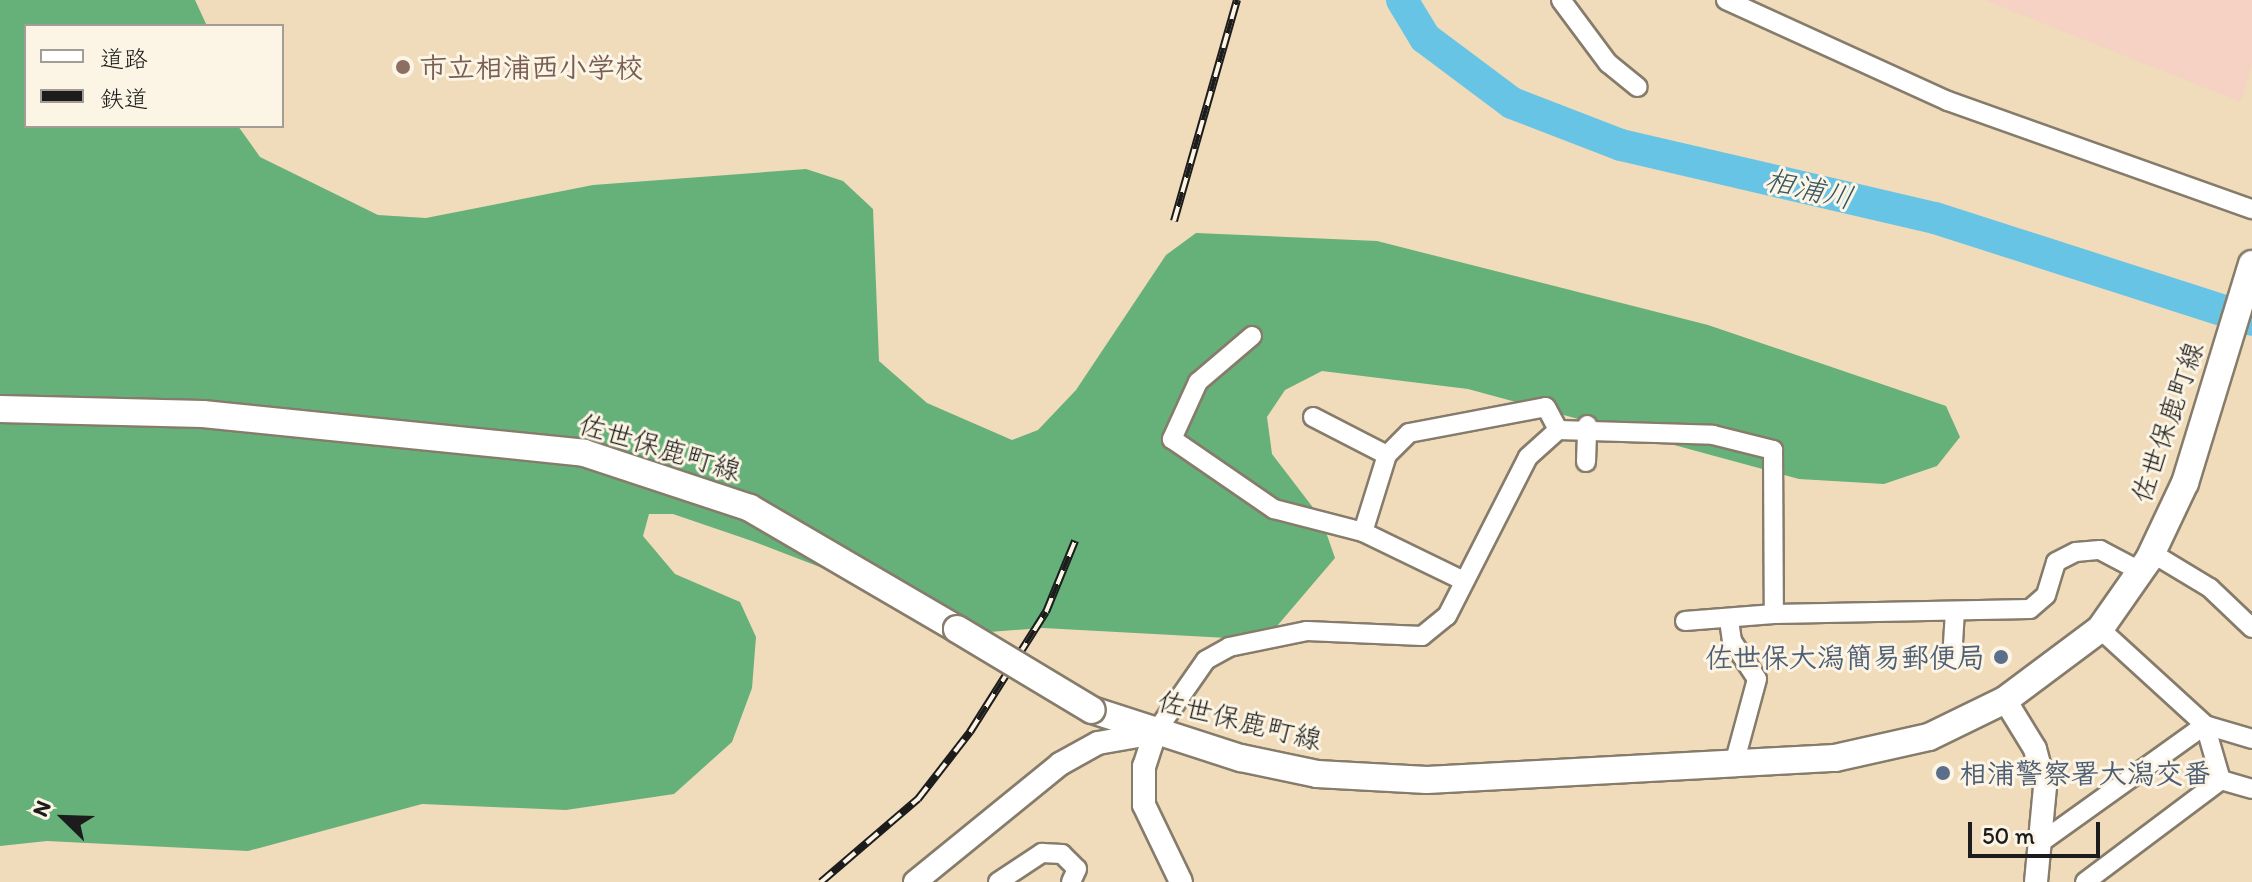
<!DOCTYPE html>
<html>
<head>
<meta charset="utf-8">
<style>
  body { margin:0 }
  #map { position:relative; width:2252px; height:882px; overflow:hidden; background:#f0dbba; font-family:Itim,"Klee One",sans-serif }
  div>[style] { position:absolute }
  .built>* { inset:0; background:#f6d2c4 }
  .forest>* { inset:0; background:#66b079 }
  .river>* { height:32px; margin:-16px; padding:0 16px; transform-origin:16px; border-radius:16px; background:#67c4e5 }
  .roads { filter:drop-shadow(2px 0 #867c6b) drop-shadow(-2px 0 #867c6b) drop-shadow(0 2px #867c6b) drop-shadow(0 -2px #867c6b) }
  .minor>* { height:18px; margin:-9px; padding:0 9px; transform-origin:9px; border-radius:9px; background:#fff }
  .tertiary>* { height:22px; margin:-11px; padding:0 11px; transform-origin:11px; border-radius:11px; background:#fff }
  .secondary>* { height:26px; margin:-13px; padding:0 13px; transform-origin:13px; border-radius:13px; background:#fff }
  .rail>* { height:8px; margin-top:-4px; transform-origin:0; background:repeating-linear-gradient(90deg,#fcf5e5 0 15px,#1c1c1c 0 30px); box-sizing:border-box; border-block:2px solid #1c1c1c }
  .bridges { filter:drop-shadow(2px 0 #867c6b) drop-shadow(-2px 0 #867c6b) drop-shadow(0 2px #867c6b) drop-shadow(0 -2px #867c6b) }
  .secondary-bridge>* { height:26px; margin:-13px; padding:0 13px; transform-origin:13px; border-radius:13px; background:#fff }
  .dots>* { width:22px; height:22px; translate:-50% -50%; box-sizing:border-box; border:4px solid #fcf5e5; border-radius:50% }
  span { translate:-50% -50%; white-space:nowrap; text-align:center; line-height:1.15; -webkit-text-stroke:6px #fcf5e5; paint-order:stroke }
  .education-label { font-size:28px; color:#785e54; font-weight:700 }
  .left { translate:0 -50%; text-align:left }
  .street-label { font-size:28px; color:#1c1c1c }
  .service-label { font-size:28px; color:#4e5e75; font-weight:700 }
  .right { translate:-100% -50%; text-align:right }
  .water-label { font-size:30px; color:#365762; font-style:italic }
  .legend { position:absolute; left:24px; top:24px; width:260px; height:104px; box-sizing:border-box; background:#fcf5e5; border:2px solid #a29e95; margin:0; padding:10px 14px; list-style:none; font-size:24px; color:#1c1c1c }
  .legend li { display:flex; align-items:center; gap:16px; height:40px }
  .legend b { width:40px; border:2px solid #a29e95 }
  .north { position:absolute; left:24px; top:778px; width:80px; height:80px; -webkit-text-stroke:6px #fcf5e5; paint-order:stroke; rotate:293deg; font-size:22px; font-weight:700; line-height:32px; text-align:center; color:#1c1c1c }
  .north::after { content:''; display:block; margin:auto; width:28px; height:36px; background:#1c1c1c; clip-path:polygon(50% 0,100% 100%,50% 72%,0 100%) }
  .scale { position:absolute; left:1968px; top:822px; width:132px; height:36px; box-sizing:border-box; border:4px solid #1c1c1c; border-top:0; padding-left:10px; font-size:24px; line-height:28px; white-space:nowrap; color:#1c1c1c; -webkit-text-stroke:6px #fcf5e5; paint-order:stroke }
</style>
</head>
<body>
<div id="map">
  <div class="built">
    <i style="clip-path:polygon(1984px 0,2252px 0,2252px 64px,2241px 102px)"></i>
  </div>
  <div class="forest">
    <i style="clip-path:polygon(0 0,195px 0,207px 26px,26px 26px,26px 126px,238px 126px,260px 157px,378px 215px,426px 218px,593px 185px,806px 169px,843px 181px,873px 209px,879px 361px,927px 403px,1012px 440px,1038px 430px,1076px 390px,1166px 255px,1196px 233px,1377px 241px,1708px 325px,1946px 406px,1960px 437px,1937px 466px,1884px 484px,1799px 479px,1468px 389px,1322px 371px,1285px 390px,1267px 417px,1272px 454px,1321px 518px,1335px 558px,1265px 640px,1043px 628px,989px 632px,752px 541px,673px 514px,649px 514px,643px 536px,675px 574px,740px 602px,756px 637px,752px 688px,732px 742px,674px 794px,566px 810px,422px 804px,248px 851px,47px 841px,0 846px)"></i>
  </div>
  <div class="river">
    <i style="left:1402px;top:0;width:44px;rotate:58.8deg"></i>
    <i style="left:1425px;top:38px;width:109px;rotate:36.8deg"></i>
    <i style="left:1512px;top:103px;width:117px;rotate:21.1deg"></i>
    <i style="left:1621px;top:145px;width:322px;rotate:13.1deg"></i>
    <i style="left:1935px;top:218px;width:333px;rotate:17.8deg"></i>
  </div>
  <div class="roads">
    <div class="minor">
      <i style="left:1561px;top:0;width:79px;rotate:53.3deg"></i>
      <i style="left:1608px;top:63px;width:38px;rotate:39deg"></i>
      <i style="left:1726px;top:0;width:244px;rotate:24.5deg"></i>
      <i style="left:1948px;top:101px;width:323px;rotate:19.6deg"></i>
      <i style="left:1252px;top:336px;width:71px;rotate:139.6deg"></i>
      <i style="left:1198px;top:382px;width:63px;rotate:114.5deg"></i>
      <i style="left:1172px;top:439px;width:124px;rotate:34.5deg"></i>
      <i style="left:1274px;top:509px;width:92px;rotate:14.5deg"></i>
      <i style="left:1313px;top:417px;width:83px;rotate:27.2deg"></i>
      <i style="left:1586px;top:462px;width:37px;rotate:-88deg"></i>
      <i style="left:2152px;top:553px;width:68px;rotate:31.1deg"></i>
      <i style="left:2210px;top:588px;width:58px;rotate:43.6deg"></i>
      <i style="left:1464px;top:581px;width:112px;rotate:-154.1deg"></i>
      <i style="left:1363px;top:532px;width:81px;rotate:-72.7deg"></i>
      <i style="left:1387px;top:455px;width:31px;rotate:-45deg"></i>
      <i style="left:1409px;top:433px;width:139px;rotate:-10.7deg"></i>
      <i style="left:1546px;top:407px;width:26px;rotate:62deg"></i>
      <i style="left:1729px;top:620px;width:21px;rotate:82deg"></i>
      <i style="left:1732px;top:641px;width:45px;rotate:56.7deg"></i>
      <i style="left:1757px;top:679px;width:88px;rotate:105.1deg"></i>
      <i style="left:1685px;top:621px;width:89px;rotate:-4.5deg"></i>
      <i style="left:2100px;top:629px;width:142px;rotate:42.4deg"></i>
      <i style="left:2205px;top:725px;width:49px;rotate:16.6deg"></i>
      <i style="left:1952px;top:659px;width:48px;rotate:-86.4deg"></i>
      <i style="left:1155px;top:733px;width:89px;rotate:-55.1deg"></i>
      <i style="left:1206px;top:660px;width:26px;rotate:-29deg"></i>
      <i style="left:1229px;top:647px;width:80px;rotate:-11.6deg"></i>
      <i style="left:1307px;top:631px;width:115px;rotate:2.5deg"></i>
      <i style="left:1422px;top:636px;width:32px;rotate:-39deg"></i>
      <i style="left:1447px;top:616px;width:178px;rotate:-63deg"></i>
      <i style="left:1528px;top:457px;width:40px;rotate:-42deg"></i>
      <i style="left:1558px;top:430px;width:155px;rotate:1.8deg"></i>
      <i style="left:1713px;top:435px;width:62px;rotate:14deg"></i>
      <i style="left:1773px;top:450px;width:164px;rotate:89.7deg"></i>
      <i style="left:1774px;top:614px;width:256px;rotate:-1.1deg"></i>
      <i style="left:2030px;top:609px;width:21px;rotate:-41deg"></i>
      <i style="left:2046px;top:595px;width:34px;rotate:-73deg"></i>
      <i style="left:2056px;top:562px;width:22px;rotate:-27deg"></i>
      <i style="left:2076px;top:552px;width:24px;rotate:-5deg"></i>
      <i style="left:2100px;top:550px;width:45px;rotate:27.7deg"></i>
      <i style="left:2221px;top:780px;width:32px;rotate:16deg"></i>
      <i style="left:2040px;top:843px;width:203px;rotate:-35.6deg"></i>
      <i style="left:2205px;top:725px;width:57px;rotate:73.8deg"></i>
      <i style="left:2221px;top:780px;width:170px;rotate:143.1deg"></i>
      <i style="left:998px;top:882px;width:53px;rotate:-33.4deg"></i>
      <i style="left:1042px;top:853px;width:20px;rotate:3deg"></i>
      <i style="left:1062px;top:854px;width:21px;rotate:45deg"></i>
      <i style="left:1077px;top:869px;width:14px;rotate:115deg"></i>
    </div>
    <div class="tertiary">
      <i style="left:2005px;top:700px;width:57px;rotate:58.5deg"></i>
      <i style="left:2035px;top:749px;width:39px;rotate:75deg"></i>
      <i style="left:2045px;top:787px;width:95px;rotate:95.4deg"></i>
      <i style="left:915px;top:882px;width:187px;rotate:-39.1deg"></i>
      <i style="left:1060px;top:764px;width:43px;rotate:-28.9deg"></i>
      <i style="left:1098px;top:743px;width:58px;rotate:-10deg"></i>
      <i style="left:1155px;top:733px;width:35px;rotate:108deg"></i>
      <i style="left:1144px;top:766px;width:39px;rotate:90deg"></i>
      <i style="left:1144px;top:805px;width:85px;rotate:64.3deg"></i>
    </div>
    <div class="secondary">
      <i style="left:0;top:409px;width:203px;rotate:1.4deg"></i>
      <i style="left:203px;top:414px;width:383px;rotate:5.8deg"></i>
      <i style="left:584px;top:453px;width:175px;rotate:18.3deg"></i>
      <i style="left:750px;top:508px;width:240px;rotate:30.3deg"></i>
      <i style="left:1092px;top:710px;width:157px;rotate:17.9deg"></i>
      <i style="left:1241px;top:758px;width:78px;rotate:11.9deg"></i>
      <i style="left:1317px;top:774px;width:110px;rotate:3.1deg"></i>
      <i style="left:1427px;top:780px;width:409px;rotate:-3.1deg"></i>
      <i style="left:1835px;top:758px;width:96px;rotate:-12.6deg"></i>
      <i style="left:1929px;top:737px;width:85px;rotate:-26deg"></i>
      <i style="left:2005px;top:700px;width:119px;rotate:-36.8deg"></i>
      <i style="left:2100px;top:629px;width:85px;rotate:-55deg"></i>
      <i style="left:2149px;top:559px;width:84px;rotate:-64.7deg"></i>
      <i style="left:2185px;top:483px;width:229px;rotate:-73deg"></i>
    </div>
  </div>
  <div class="rail">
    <i style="left:1174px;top:221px;width:230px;rotate:-74.1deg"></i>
    <i style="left:821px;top:882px;width:128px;rotate:-40.6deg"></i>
    <i style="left:918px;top:799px;width:85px;rotate:-52.2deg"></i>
    <i style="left:970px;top:732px;width:142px;rotate:-57.7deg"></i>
    <i style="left:1046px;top:612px;width:77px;rotate:-67.8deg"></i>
  </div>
  <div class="bridges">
    <div class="secondary-bridge">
      <i style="left:957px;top:629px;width:157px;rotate:31deg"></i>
    </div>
  </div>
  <div class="dots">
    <i style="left:403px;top:67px;background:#8d6e63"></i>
    <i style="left:2001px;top:657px;background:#5c6f8a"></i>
    <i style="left:1943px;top:773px;background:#5c6f8a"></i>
  </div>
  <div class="education-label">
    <span class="left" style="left:419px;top:67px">市立相浦西小学校</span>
  </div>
  <div class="street-label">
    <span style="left:2167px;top:422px;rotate:-71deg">佐世保鹿町線</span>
    <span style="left:660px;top:447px;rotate:17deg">佐世保鹿町線</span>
    <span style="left:1240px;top:720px;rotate:14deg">佐世保鹿町線</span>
  </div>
  <div class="service-label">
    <span class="right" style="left:1985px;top:657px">佐世保大潟簡易郵便局</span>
    <span class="left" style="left:1959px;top:773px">相浦警察署大潟交番</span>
  </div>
  <div class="water-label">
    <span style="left:1809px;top:189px;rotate:13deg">相浦川</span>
  </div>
  <ul class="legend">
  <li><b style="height:10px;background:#fff"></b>道路</li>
  <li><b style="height:10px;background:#1c1c1c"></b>鉄道</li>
  </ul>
  <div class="north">N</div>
  <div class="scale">50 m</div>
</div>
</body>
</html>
